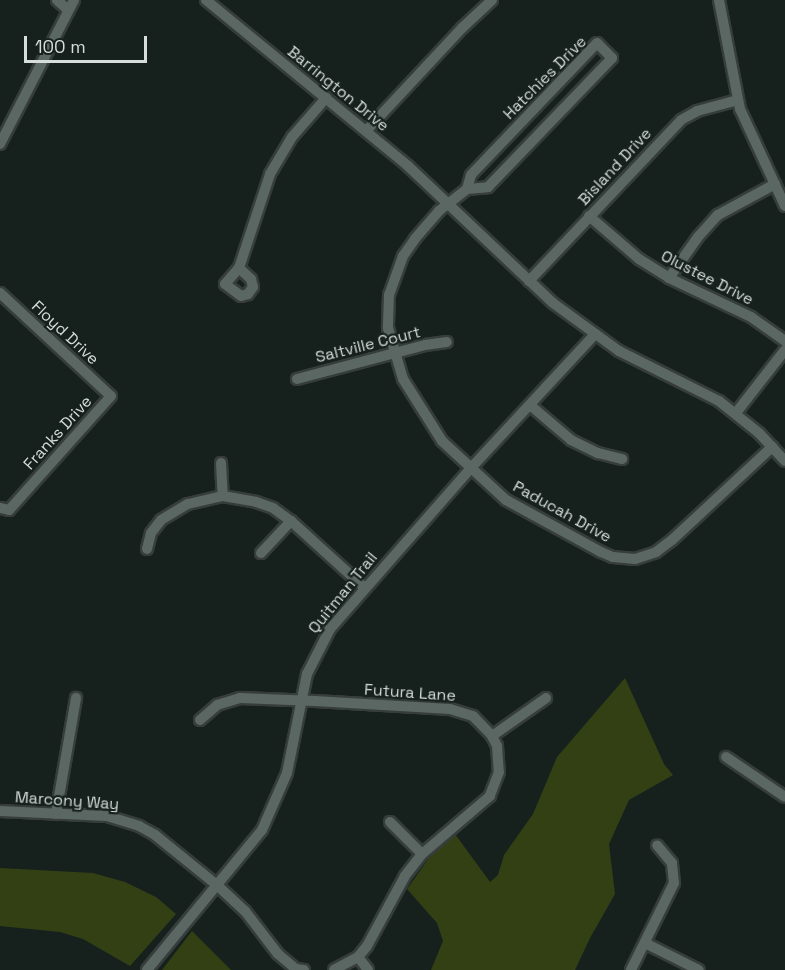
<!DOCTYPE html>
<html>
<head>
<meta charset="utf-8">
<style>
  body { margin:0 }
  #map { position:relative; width:785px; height:970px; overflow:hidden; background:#16211e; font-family:"Space Grotesk",sans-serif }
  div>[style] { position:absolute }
  .green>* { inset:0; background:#334014 }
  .roads { filter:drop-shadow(2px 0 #363d3b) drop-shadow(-2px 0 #363d3b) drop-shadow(0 2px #363d3b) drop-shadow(0 -2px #363d3b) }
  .minor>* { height:10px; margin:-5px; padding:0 5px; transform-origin:5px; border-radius:5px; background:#5a6763 }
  span { translate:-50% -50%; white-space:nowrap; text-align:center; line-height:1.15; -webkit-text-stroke:4.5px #16211e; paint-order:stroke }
  .street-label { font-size:16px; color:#d6dddb }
  .scale { position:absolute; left:24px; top:36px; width:123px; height:27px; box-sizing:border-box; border:3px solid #d6dddb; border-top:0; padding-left:8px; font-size:18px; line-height:21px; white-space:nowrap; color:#d6dddb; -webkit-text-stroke:4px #16211e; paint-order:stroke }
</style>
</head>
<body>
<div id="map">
  <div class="green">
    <i style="clip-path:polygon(625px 678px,664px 764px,673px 775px,629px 800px,609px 844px,615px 894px,590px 938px,575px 970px,431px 970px,443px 941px,437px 923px,407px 889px,429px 858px,455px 834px,490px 882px,498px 875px,504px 855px,533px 814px,557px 757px)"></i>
    <i style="clip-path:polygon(0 868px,93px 873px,125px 882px,156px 897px,176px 914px,130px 966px,83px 939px,60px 932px,0 926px)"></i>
    <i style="clip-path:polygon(192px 931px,231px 970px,162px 970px)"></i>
  </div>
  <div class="roads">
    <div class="minor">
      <i style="left:57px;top:0;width:15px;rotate:42deg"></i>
      <i style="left:206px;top:0;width:261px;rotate:39.4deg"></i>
      <i style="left:408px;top:166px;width:199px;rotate:43.4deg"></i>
      <i style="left:553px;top:303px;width:82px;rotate:36deg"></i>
      <i style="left:619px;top:351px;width:112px;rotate:26.6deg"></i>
      <i style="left:719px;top:401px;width:51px;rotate:38.7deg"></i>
      <i style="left:759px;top:433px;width:38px;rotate:47deg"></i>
      <i style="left:719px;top:0;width:111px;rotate:79.1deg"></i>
      <i style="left:740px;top:109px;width:107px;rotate:65.1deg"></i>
      <i style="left:366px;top:131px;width:141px;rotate:-47deg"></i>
      <i style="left:462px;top:28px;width:41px;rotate:-43deg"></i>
      <i style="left:0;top:144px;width:162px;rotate:-62.8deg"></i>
      <i style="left:467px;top:189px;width:21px;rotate:-5deg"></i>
      <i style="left:488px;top:187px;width:179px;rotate:-46.1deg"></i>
      <i style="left:612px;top:58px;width:21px;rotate:-135deg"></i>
      <i style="left:597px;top:43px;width:182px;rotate:133.7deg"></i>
      <i style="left:471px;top:175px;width:15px;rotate:106deg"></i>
      <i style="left:467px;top:189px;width:36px;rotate:142deg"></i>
      <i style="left:439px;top:211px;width:37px;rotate:131deg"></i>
      <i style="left:415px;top:239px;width:21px;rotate:125deg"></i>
      <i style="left:403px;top:256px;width:41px;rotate:109.7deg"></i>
      <i style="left:389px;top:295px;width:33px;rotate:92deg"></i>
      <i style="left:388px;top:328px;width:53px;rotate:73.6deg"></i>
      <i style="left:403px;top:379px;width:73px;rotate:57.8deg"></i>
      <i style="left:442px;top:441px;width:87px;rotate:42.7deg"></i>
      <i style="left:506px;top:500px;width:108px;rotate:28.7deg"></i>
      <i style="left:601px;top:552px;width:13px;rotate:23deg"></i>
      <i style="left:613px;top:557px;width:22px;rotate:5deg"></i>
      <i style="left:635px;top:559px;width:22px;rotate:-18deg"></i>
      <i style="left:656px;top:552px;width:20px;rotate:-37deg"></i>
      <i style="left:672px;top:540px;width:137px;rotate:-42.9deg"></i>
      <i style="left:589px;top:216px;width:66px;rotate:40.7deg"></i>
      <i style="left:639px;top:259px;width:36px;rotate:32deg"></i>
      <i style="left:669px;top:278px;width:91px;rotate:25.4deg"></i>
      <i style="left:751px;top:317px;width:42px;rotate:35.2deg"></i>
      <i style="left:239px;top:268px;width:16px;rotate:43deg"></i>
      <i style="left:251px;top:279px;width:8px;rotate:76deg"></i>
      <i style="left:253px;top:287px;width:9px;rotate:126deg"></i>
      <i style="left:248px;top:294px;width:7px;rotate:164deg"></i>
      <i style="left:241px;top:296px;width:20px;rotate:-143deg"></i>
      <i style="left:225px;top:284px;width:21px;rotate:-49deg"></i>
      <i style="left:239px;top:268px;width:99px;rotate:-71.7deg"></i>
      <i style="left:270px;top:174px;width:43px;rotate:-59.3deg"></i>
      <i style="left:292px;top:137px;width:52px;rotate:-48.9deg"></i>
      <i style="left:669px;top:278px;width:50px;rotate:-54.7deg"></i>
      <i style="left:698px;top:237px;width:30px;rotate:-48deg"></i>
      <i style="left:718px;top:215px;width:65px;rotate:-28.5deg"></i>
      <i style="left:529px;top:281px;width:221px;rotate:-46.6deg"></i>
      <i style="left:681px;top:120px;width:18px;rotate:-29deg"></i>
      <i style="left:697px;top:111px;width:42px;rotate:-15deg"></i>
      <i style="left:0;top:293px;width:151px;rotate:42.9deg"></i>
      <i style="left:111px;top:396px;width:153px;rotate:131.8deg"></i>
      <i style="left:9px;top:510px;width:9px;rotate:-167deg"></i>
      <i style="left:297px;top:379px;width:132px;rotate:-14.9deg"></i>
      <i style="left:425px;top:345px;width:22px;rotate:-8deg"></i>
      <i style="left:530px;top:405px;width:54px;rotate:40.5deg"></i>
      <i style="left:571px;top:440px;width:30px;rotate:26deg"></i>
      <i style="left:598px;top:453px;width:25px;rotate:14deg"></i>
      <i style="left:736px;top:413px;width:80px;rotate:-52.1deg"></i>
      <i style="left:221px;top:463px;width:33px;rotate:87deg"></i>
      <i style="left:147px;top:549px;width:16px;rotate:-76deg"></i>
      <i style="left:151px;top:533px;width:16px;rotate:-52deg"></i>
      <i style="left:161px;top:520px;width:31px;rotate:-31deg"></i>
      <i style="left:188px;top:504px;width:36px;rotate:-13deg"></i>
      <i style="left:223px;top:496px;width:34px;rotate:10deg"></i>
      <i style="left:256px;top:502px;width:18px;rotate:19deg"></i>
      <i style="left:273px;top:508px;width:22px;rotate:36deg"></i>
      <i style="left:291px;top:521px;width:100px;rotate:42.2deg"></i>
      <i style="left:261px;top:553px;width:44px;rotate:-46.8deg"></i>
      <i style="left:200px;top:720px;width:23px;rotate:-41deg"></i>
      <i style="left:217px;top:705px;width:24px;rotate:-17deg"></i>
      <i style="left:240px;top:698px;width:75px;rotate:2.3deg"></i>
      <i style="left:315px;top:701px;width:135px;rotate:3.4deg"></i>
      <i style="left:450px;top:709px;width:24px;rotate:17deg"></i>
      <i style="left:473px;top:716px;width:28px;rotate:46deg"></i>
      <i style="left:492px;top:736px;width:11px;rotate:63deg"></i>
      <i style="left:497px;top:746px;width:26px;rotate:86deg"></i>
      <i style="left:499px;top:772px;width:26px;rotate:111deg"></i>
      <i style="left:490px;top:796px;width:89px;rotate:139.5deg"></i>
      <i style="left:422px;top:854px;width:28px;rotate:128deg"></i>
      <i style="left:405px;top:876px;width:80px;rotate:118.5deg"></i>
      <i style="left:367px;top:946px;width:14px;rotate:129deg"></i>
      <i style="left:358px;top:957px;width:27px;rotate:152deg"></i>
      <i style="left:492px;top:736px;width:66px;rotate:-35.1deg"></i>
      <i style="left:726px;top:757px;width:71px;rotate:34.1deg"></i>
      <i style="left:0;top:811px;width:107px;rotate:2.7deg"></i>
      <i style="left:107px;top:816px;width:34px;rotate:17deg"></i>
      <i style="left:139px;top:826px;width:18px;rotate:29deg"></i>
      <i style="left:155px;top:835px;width:81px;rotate:39deg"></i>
      <i style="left:218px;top:886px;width:37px;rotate:43deg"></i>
      <i style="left:245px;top:911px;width:54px;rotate:52.5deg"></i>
      <i style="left:278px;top:954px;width:23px;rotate:40deg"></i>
      <i style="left:296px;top:969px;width:8px;rotate:7deg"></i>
      <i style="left:56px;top:814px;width:118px;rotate:-80.2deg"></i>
      <i style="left:390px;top:822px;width:45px;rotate:45deg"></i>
      <i style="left:645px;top:943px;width:60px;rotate:26.6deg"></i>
      <i style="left:358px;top:957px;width:16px;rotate:52deg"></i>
      <i style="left:147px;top:970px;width:181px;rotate:-50.6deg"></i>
      <i style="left:262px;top:830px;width:62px;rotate:-66.3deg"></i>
      <i style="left:287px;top:773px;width:101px;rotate:-78.6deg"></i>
      <i style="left:307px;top:674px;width:51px;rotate:-62.9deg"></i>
      <i style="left:330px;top:629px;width:214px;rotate:-48.8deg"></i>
      <i style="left:471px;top:468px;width:181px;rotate:-47.2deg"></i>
      <i style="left:631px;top:970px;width:97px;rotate:-63.7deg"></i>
      <i style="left:674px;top:883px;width:20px;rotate:-96deg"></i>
      <i style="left:672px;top:863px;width:23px;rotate:-130deg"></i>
    </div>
  </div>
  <div class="street-label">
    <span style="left:545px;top:78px;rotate:-45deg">Hatchies Drive</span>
    <span style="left:338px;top:89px;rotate:39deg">Barrington Drive</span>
    <span style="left:615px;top:167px;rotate:-47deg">Bisland Drive</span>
    <span style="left:707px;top:278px;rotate:27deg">Olustee Drive</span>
    <span style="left:65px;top:333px;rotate:43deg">Floyd Drive</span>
    <span style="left:368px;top:345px;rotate:-14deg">Saltville Court</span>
    <span style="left:58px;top:433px;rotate:-48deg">Franks Drive</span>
    <span style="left:562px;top:512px;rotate:29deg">Paducah Drive</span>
    <span style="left:343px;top:593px;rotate:-51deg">Quitman Trail</span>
    <span style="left:410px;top:693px;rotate:4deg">Futura Lane</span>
    <span style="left:67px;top:801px;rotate:4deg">Marcony Way</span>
  </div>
  <div class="scale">100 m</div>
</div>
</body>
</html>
